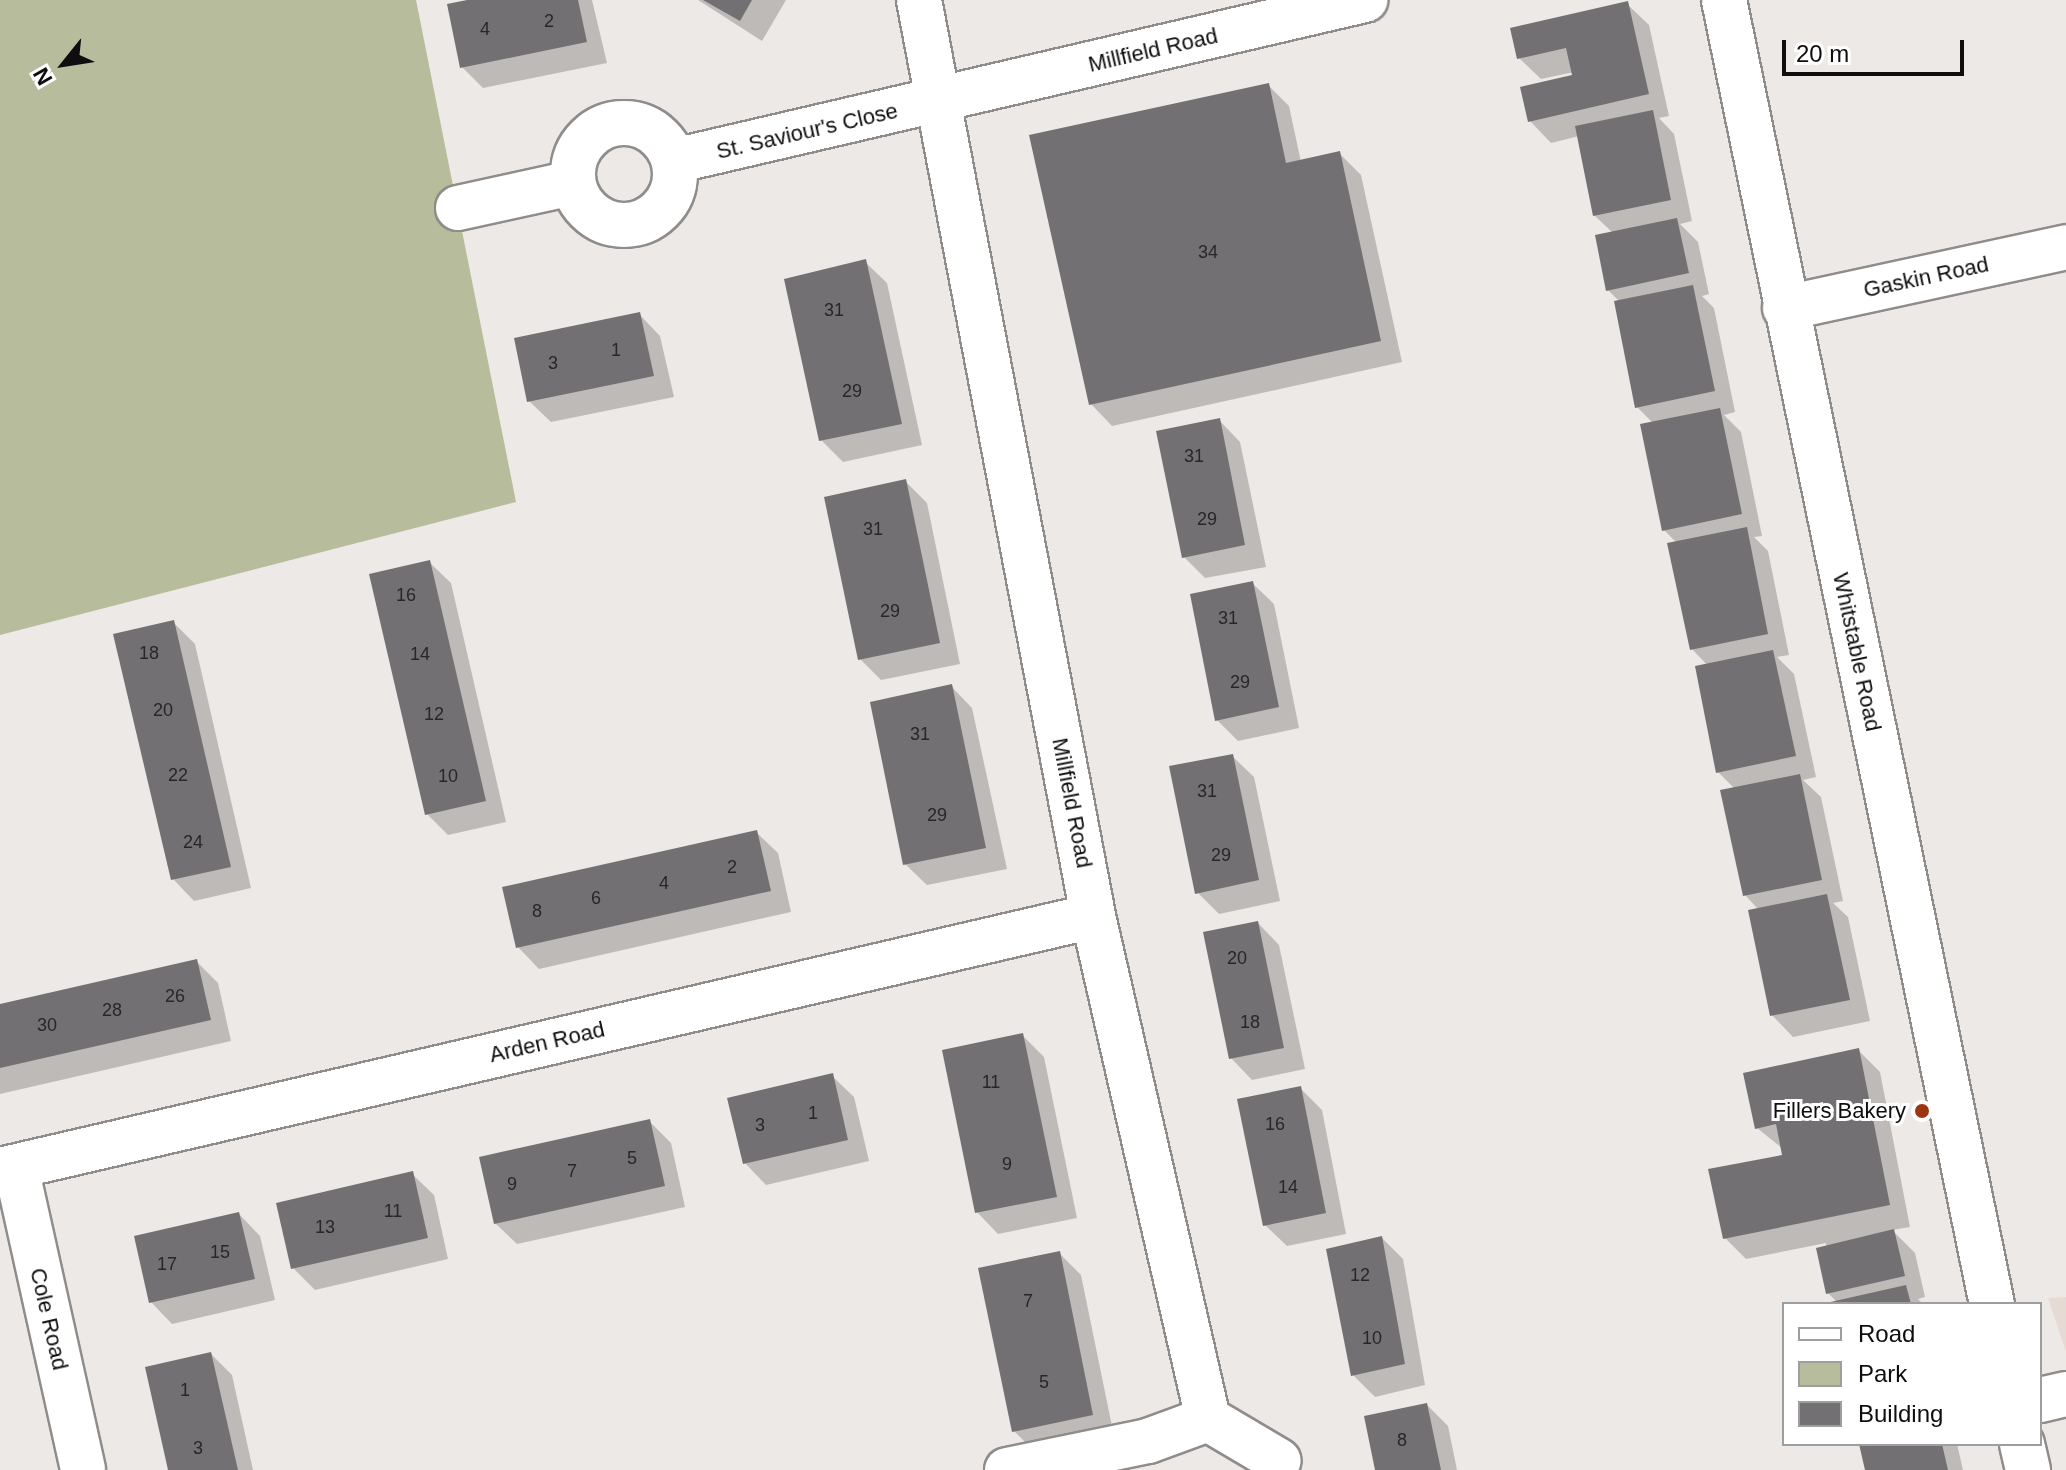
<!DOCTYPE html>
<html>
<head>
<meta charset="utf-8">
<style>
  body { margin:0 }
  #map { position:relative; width:2066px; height:1470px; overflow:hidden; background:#ede9e6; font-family:Arial,sans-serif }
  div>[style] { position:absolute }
  .built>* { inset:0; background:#e6dad4 }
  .green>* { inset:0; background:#b6bc9c }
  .shadow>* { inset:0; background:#0003 }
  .building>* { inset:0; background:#737073 }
  .roads { filter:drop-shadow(2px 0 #8f8c8a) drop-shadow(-2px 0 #8f8c8a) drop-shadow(0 2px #8f8c8a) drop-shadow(0 -2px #8f8c8a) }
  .minor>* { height:44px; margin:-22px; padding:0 22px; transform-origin:22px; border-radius:22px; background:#fff }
  .minor>.ring { margin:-22px; padding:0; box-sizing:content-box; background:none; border:44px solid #fff; border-radius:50% }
  .major>* { height:44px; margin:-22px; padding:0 22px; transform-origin:22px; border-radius:22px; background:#fff }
  .dots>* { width:22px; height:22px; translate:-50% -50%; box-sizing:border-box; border:4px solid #fff; border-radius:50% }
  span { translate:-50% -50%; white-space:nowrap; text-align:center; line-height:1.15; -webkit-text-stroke:6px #fff; paint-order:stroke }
  .number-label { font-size:18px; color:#282626 }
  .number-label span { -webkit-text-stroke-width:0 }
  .street-label { font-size:22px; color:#0f0d0d }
  .poi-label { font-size:22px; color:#0f0d0d }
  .right { translate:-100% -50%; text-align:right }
  .legend { position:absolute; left:1782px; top:1302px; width:260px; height:144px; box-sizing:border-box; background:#fff; border:2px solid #9f9e9e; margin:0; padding:10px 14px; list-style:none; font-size:24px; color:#0f0d0d }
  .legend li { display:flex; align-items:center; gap:16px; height:40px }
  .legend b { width:40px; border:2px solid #9f9e9e }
  .north { position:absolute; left:24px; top:24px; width:80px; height:80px; -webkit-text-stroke:6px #fff; paint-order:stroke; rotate:240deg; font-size:22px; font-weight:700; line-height:32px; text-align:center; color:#0f0d0d }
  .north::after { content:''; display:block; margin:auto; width:28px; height:36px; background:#0f0d0d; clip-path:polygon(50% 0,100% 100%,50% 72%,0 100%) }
  .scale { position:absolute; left:1782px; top:40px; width:182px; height:36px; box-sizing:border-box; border:4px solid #0f0d0d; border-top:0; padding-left:10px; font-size:24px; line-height:28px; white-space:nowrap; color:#0f0d0d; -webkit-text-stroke:6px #fff; paint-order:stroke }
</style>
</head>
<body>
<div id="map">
  <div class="built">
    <i style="clip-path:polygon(2066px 1297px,2066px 1352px,2048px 1298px)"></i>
  </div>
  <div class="green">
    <i style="clip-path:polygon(0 0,416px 0,516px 502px,0 635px)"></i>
  </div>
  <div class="shadow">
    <i style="clip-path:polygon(477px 0,592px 0,607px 63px,483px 88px,462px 67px)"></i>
    <i style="clip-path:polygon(698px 0,786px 0,762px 41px)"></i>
    <i style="clip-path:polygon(1627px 4px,1649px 25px,1669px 116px,1659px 118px,1674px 134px,1692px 221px,1680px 224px,1698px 242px,1709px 294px,1702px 296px,1714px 308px,1735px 412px,1724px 415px,1741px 432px,1762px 536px,1754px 537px,1768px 551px,1789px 655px,1777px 657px,1794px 674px,1816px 777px,1803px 780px,1821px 797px,1843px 901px,1833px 903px,1848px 917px,1870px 1021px,1793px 1037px,1772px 1015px,1759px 910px,1745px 895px,1735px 789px,1718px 772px,1708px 666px,1692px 649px,1677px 543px,1664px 530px,1654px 424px,1637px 407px,1620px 302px,1608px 290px,1613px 233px,1594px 215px,1579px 136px,1551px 143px,1530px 121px,1575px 77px,1574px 72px,1541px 79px,1519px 58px)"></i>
    <i style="clip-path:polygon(1268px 85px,1289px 106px,1301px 162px,1339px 153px,1361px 175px,1402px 362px,1112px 426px,1091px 404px)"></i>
    <i style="clip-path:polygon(865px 262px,887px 283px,922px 445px,843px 462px,821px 440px)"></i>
    <i style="clip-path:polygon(639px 314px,660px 336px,674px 397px,551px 422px,529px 401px)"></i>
    <i style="clip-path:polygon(1219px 420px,1240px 442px,1266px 567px,1205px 578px,1184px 557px)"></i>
    <i style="clip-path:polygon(905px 481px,927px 503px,960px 664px,881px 680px,860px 659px)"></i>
    <i style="clip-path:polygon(429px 562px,451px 583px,506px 822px,448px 835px,427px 814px)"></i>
    <i style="clip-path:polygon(1252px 583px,1274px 604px,1299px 728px,1238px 741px,1217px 720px)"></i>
    <i style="clip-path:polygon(173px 622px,195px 644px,251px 888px,194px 901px,173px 879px)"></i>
    <i style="clip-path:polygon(951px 686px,972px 708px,1007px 869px,927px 885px,905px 864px)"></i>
    <i style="clip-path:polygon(1232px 756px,1254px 777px,1280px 901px,1219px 914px,1197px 892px)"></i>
    <i style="clip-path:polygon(756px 832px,778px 853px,791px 912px,539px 969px,518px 947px)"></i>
    <i style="clip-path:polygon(1258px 923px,1279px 945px,1305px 1069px,1252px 1080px,1231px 1058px)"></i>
    <i style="clip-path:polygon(196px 961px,218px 983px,231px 1041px,0 1094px,0 1006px)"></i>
    <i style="clip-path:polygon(1022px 1035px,1044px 1057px,1077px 1218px,998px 1234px,977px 1212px)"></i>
    <i style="clip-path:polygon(1858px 1050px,1880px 1072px,1910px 1227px,1892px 1230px,1915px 1253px,1925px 1297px,1918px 1299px,1923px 1304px,1830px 1304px,1837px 1302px,1828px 1293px,1826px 1243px,1746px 1259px,1725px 1238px,1784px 1156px,1783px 1149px,1757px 1128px)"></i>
    <i style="clip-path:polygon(832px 1076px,854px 1097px,869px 1161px,766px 1185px,745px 1163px)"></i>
    <i style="clip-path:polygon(1300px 1088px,1322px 1110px,1346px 1234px,1287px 1246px,1265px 1225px)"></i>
    <i style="clip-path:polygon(649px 1121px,671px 1143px,685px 1207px,517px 1244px,495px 1223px)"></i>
    <i style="clip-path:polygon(412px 1174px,434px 1195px,448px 1259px,315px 1290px,293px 1268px)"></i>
    <i style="clip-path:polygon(239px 1214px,260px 1236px,275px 1300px,172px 1324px,151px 1302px)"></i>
    <i style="clip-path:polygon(1382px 1238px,1403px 1259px,1425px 1385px,1375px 1397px,1353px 1375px)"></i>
    <i style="clip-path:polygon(1059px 1253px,1081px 1275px,1114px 1436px,1035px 1452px,1014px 1431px)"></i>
    <i style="clip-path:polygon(211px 1354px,232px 1375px,253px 1470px,170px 1470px)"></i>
    <i style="clip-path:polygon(1427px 1405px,1448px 1426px,1457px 1470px,1377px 1470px)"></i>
    <i style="clip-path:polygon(1861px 1444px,1957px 1444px,1963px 1470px,1867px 1470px)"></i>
  </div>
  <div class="building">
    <i style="clip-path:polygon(467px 0,578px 0,587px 42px,460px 68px,447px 4px)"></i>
    <i style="clip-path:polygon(703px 0,752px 0,740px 21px)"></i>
    <i style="clip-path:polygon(1628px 1px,1649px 94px,1528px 122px,1520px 87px,1572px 75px,1566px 48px,1517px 59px,1510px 28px)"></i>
    <i style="clip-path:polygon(1269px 83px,1286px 163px,1340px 151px,1381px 341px,1089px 405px,1029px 135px)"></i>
    <i style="clip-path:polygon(1653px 110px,1671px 200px,1593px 216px,1575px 126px)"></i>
    <i style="clip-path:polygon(1677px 218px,1689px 273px,1606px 291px,1595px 235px)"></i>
    <i style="clip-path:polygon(866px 259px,902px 424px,819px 441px,784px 279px)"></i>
    <i style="clip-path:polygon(1693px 285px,1715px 391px,1635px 408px,1614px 301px)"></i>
    <i style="clip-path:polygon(640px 312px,654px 376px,527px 402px,514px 338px)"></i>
    <i style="clip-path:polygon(1720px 408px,1742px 514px,1662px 531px,1640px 424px)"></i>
    <i style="clip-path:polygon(1220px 418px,1245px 545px,1182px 558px,1156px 431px)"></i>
    <i style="clip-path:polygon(906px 479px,940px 643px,858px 660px,824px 497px)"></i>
    <i style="clip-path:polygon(1747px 527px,1768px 634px,1690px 650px,1667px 543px)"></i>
    <i style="clip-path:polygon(430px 560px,486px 801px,425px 815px,369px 574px)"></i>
    <i style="clip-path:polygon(1253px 581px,1279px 707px,1215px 721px,1190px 594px)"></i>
    <i style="clip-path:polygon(174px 620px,231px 867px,171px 880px,113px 634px)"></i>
    <i style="clip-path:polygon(1773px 650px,1796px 756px,1716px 773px,1695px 666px)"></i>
    <i style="clip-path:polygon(952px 684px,986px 848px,903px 865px,870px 702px)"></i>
    <i style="clip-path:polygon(1233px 754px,1259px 880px,1195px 894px,1169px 766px)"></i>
    <i style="clip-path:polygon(1800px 774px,1822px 880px,1743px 896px,1720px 790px)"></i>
    <i style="clip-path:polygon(757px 830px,771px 891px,516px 948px,502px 887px)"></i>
    <i style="clip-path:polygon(1827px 894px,1850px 1000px,1770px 1016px,1748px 910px)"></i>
    <i style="clip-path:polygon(1258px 921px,1284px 1048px,1229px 1059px,1203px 932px)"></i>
    <i style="clip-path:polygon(197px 959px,211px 1020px,0 1068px,0 1004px)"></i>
    <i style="clip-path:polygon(1023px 1033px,1057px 1197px,975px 1213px,942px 1050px)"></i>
    <i style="clip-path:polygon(1859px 1048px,1890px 1205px,1723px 1239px,1708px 1169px,1782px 1155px,1776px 1124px,1755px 1129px,1743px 1073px)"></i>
    <i style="clip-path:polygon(833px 1073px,848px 1140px,743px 1164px,727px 1098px)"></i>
    <i style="clip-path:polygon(1301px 1086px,1326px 1213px,1263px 1226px,1237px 1099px)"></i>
    <i style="clip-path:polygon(650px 1119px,665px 1186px,494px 1224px,479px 1157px)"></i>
    <i style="clip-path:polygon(413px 1171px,428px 1238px,291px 1269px,276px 1203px)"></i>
    <i style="clip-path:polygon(239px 1212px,255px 1279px,149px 1303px,134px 1236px)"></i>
    <i style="clip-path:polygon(1894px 1229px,1905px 1276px,1826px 1294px,1816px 1248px)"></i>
    <i style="clip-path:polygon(1382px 1236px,1405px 1364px,1351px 1376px,1326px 1249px)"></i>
    <i style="clip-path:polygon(1060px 1251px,1093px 1415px,1012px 1432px,978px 1268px)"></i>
    <i style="clip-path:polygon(1906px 1285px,1911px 1304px,1826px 1304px,1826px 1303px)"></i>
    <i style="clip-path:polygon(211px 1352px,238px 1470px,168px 1470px,145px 1367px)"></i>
    <i style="clip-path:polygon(1427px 1403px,1441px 1470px,1375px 1470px,1364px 1416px)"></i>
    <i style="clip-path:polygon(1859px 1444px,1942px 1444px,1948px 1470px,1865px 1470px)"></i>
  </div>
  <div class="roads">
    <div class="minor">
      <i style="left:919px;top:0;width:932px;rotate:79.24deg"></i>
      <i style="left:1093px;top:916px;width:516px;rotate:77.12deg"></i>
      <i style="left:1208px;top:1419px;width:82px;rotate:30.6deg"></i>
      <i class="ring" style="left:573px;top:123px;width:58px;height:58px"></i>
      <i style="left:674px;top:161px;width:710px;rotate:-13.12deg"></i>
      <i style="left:458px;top:208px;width:118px;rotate:-12.3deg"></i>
      <i style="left:1785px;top:308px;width:288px;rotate:-12.2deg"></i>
      <i style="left:16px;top:1167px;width:310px;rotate:77.5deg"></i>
      <i style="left:0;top:1170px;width:1122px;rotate:-13.08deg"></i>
      <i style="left:2040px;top:1400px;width:27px;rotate:-13deg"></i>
      <i style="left:1007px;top:1470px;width:144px;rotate:-11.6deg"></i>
      <i style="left:1148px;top:1441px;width:64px;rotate:-20.1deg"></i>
    </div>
    <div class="major">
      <i style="left:1724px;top:0;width:1331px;rotate:78.39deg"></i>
      <i style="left:2022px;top:1444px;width:27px;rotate:77deg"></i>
    </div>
  </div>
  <div class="dots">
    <i style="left:1922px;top:1111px;background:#9c3611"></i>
  </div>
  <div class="number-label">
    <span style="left:549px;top:21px">2</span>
    <span style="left:485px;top:29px">4</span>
    <span style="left:1208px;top:252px">34</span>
    <span style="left:834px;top:310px">31</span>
    <span style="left:616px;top:350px">1</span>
    <span style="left:553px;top:363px">3</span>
    <span style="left:852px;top:391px">29</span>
    <span style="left:1194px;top:456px">31</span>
    <span style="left:1207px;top:519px">29</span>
    <span style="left:873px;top:529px">31</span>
    <span style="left:406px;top:595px">16</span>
    <span style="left:890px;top:611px">29</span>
    <span style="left:1228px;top:618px">31</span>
    <span style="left:149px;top:653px">18</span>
    <span style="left:420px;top:654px">14</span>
    <span style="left:1240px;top:682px">29</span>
    <span style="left:163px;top:710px">20</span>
    <span style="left:434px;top:714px">12</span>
    <span style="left:920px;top:734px">31</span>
    <span style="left:178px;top:775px">22</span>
    <span style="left:448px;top:776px">10</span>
    <span style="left:1207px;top:791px">31</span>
    <span style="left:937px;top:815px">29</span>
    <span style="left:193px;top:842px">24</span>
    <span style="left:1221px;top:855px">29</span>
    <span style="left:732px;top:867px">2</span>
    <span style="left:664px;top:883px">4</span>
    <span style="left:596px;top:898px">6</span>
    <span style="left:537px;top:911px">8</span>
    <span style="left:1237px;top:958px">20</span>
    <span style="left:175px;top:996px">26</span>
    <span style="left:112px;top:1010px">28</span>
    <span style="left:1250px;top:1022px">18</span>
    <span style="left:47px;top:1025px">30</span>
    <span style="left:991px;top:1082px">11</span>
    <span style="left:813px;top:1113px">1</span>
    <span style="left:1275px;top:1124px">16</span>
    <span style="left:760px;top:1125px">3</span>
    <span style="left:632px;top:1158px">5</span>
    <span style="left:1007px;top:1164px">9</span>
    <span style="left:572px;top:1171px">7</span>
    <span style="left:512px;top:1184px">9</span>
    <span style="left:1288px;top:1187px">14</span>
    <span style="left:393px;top:1211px">11</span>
    <span style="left:325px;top:1227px">13</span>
    <span style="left:220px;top:1252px">15</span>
    <span style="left:167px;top:1264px">17</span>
    <span style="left:1360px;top:1275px">12</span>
    <span style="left:1028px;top:1301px">7</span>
    <span style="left:1372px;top:1338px">10</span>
    <span style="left:1044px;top:1382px">5</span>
    <span style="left:185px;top:1390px">1</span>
    <span style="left:1402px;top:1440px">8</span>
    <span style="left:198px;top:1448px">3</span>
  </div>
  <div class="street-label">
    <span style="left:1153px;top:50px;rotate:-13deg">Millfield Road</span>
    <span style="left:807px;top:131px;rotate:-13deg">St. Saviour's Close</span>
    <span style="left:1926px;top:277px;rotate:-12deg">Gaskin Road</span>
    <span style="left:1857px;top:652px;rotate:78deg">Whitstable Road</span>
    <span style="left:1072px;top:803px;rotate:79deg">Millfield Road</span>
    <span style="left:547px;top:1042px;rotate:-13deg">Arden Road</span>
    <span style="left:49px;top:1319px;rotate:77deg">Cole Road</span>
  </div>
  <div class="poi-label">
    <span class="right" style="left:1906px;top:1111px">Fillers Bakery</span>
  </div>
  <ul class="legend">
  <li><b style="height:10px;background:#fff"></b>Road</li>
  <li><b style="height:22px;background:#b6bc9c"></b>Park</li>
  <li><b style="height:22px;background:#737073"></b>Building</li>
  </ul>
  <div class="north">N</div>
  <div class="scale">20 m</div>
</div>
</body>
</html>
